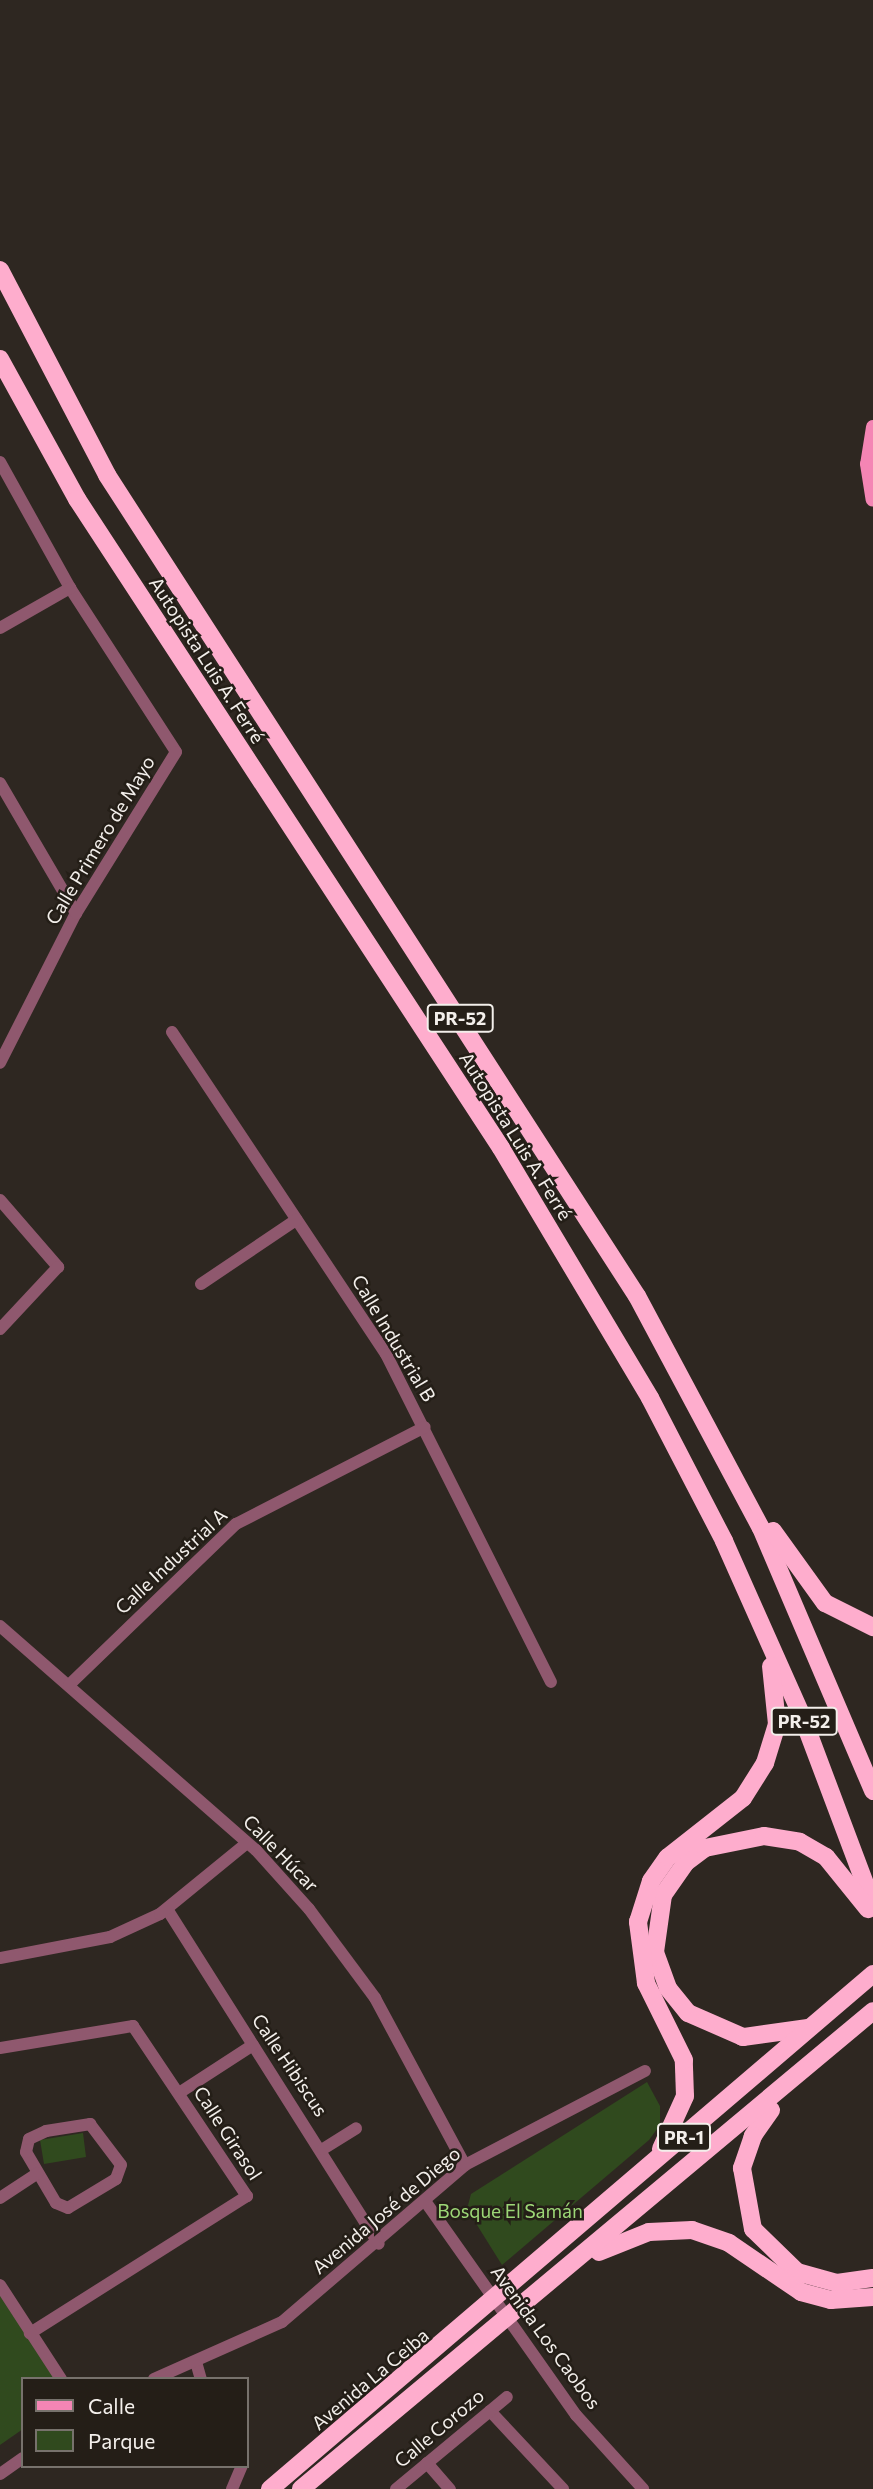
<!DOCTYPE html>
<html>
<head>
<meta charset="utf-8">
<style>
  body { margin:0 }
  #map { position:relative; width:873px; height:2489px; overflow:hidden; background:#2e2721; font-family:Commissioner,sans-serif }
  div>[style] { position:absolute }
  .green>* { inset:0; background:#304a1e }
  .minor>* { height:12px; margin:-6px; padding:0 6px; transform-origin:6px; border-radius:6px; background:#8f586e }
  .major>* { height:14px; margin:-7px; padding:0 7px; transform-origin:7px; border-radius:7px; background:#f485b4 }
  .highway>* { height:18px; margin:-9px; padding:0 9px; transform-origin:9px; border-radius:9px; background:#feadcd }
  span { translate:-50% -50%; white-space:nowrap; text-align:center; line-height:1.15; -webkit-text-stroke:5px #241e17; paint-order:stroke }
  .shield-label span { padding:2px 5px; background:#241e17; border:2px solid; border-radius:5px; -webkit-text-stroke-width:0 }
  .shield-label { font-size:18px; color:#f3efeb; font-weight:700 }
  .street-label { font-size:19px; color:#f3efeb }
  .park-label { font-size:19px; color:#9cd676 }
  .legend { position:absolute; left:21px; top:2377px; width:228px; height:91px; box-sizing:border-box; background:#241e17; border:2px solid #77726c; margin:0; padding:9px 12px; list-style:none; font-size:21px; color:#f3efeb }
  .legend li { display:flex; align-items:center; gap:14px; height:35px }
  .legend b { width:35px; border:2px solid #77726c }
</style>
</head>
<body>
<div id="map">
  <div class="green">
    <i style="clip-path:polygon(647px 2082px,660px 2106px,660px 2125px,649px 2140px,502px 2265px,467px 2209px,471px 2194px)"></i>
    <i style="clip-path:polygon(83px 2133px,86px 2157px,44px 2164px,40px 2140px)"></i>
    <i style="clip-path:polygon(0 2293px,55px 2379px,23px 2379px,23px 2429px,0 2445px)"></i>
  </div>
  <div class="minor">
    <i style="left:0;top:462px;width:144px;rotate:60.9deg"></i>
    <i style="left:70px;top:588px;width:195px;rotate:57.1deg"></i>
    <i style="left:176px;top:752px;width:190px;rotate:121.8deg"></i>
    <i style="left:76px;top:913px;width:168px;rotate:116.9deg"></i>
    <i style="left:0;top:628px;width:81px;rotate:-29.7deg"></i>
    <i style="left:0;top:783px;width:151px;rotate:59.7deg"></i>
    <i style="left:172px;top:1032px;width:387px;rotate:56.4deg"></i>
    <i style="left:386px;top:1354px;width:367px;rotate:63.3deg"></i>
    <i style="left:0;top:1200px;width:89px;rotate:49.1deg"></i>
    <i style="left:58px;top:1267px;width:85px;rotate:133.1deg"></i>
    <i style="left:201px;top:1284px;width:115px;rotate:-34deg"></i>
    <i style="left:0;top:1626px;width:340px;rotate:41.2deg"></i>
    <i style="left:256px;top:1850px;width:79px;rotate:48.1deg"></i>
    <i style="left:309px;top:1909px;width:111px;rotate:53.4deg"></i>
    <i style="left:375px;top:1998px;width:190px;rotate:61.7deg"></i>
    <i style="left:69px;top:1685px;width:232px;rotate:-44deg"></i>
    <i style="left:236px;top:1524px;width:212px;rotate:-27.2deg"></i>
    <i style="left:167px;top:1909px;width:396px;rotate:57.7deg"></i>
    <i style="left:0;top:1958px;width:112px;rotate:-10.8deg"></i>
    <i style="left:110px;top:1937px;width:55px;rotate:-24.7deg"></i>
    <i style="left:160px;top:1914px;width:112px;rotate:-39.2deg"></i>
    <i style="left:0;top:2048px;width:135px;rotate:-9.4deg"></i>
    <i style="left:133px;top:2026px;width:205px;rotate:56.2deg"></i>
    <i style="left:247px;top:2196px;width:257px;rotate:147.7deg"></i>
    <i style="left:179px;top:2093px;width:88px;rotate:-33deg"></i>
    <i style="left:90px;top:2124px;width:51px;rotate:52.9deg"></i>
    <i style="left:121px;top:2165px;width:15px;rotate:110deg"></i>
    <i style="left:116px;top:2179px;width:56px;rotate:148.9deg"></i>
    <i style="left:68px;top:2208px;width:13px;rotate:-157deg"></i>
    <i style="left:56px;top:2203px;width:59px;rotate:-120.5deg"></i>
    <i style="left:26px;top:2152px;width:13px;rotate:-77deg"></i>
    <i style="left:29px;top:2139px;width:19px;rotate:-25deg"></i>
    <i style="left:46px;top:2131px;width:45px;rotate:-9deg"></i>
    <i style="left:323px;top:2149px;width:39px;rotate:-32deg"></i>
    <i style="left:0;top:2198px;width:45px;rotate:-33.3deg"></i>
    <i style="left:425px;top:2201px;width:262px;rotate:54.8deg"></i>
    <i style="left:576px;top:2415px;width:100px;rotate:47.8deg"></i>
    <i style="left:0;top:2285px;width:112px;rotate:57deg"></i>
    <i style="left:196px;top:2362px;width:18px;rotate:74deg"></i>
    <i style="left:154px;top:2379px;width:140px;rotate:-24deg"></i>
    <i style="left:282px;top:2322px;width:241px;rotate:-40.6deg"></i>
    <i style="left:465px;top:2165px;width:203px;rotate:-27.6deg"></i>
    <i style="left:490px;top:2411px;width:107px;rotate:46.9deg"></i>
    <i style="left:427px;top:2463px;width:35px;rotate:49deg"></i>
    <i style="left:0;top:2474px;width:28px;rotate:-35deg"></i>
    <i style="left:232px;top:2489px;width:25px;rotate:-67deg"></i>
    <i style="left:396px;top:2489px;width:144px;rotate:-39.7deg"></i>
  </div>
  <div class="major">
    <i style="left:873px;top:427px;width:37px;rotate:99deg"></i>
    <i style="left:867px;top:464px;width:36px;rotate:81deg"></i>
  </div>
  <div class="highway">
    <i style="left:0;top:270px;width:231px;rotate:62.4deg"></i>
    <i style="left:107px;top:475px;width:977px;rotate:57.16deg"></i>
    <i style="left:637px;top:1296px;width:263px;rotate:61.9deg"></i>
    <i style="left:761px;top:1528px;width:286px;rotate:66.9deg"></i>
    <i style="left:0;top:359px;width:160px;rotate:61.2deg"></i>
    <i style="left:77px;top:499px;width:775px;rotate:56.84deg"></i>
    <i style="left:501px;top:1148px;width:291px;rotate:59.2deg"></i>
    <i style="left:650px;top:1398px;width:161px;rotate:62.6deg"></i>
    <i style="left:724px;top:1541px;width:192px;rotate:66deg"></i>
    <i style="left:802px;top:1716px;width:202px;rotate:69.4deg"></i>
    <i style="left:773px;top:1531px;width:89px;rotate:54.2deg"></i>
    <i style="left:825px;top:1603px;width:54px;rotate:26.6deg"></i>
    <i style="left:808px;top:2028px;width:66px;rotate:172.1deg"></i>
    <i style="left:743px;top:2037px;width:60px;rotate:-156.4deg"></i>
    <i style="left:688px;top:2013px;width:32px;rotate:-129deg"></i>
    <i style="left:668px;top:1988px;width:38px;rotate:-110deg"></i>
    <i style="left:655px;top:1952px;width:58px;rotate:-82deg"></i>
    <i style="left:663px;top:1895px;width:39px;rotate:-55deg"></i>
    <i style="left:685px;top:1863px;width:25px;rotate:-37deg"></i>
    <i style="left:705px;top:1848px;width:60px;rotate:-11.5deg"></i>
    <i style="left:764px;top:1836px;width:36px;rotate:9deg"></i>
    <i style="left:800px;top:1842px;width:30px;rotate:30deg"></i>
    <i style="left:826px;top:1857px;width:67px;rotate:51.1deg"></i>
    <i style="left:771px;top:2110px;width:32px;rotate:125deg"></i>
    <i style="left:753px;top:2136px;width:34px;rotate:109deg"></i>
    <i style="left:742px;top:2168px;width:62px;rotate:79.8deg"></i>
    <i style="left:753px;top:2229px;width:62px;rotate:44.3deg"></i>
    <i style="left:797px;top:2272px;width:41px;rotate:15.4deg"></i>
    <i style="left:837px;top:2283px;width:36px;rotate:-8deg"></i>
    <i style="left:661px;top:2149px;width:58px;rotate:-65.6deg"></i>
    <i style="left:685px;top:2096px;width:36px;rotate:-92deg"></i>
    <i style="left:684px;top:2060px;width:86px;rotate:-116.3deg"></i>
    <i style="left:646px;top:1983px;width:62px;rotate:-97.5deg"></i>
    <i style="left:638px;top:1922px;width:43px;rotate:-72.4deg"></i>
    <i style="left:651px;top:1881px;width:29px;rotate:-55deg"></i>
    <i style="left:668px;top:1857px;width:95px;rotate:-38.2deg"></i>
    <i style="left:743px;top:1798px;width:41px;rotate:-57.8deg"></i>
    <i style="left:765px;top:1763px;width:41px;rotate:-72.9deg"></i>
    <i style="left:777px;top:1724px;width:58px;rotate:-95.9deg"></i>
    <i style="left:599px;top:2252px;width:54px;rotate:-21.8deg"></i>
    <i style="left:649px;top:2232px;width:43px;rotate:-2.7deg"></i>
    <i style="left:692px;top:2230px;width:39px;rotate:19deg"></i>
    <i style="left:729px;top:2243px;width:87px;rotate:34.2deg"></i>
    <i style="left:801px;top:2292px;width:31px;rotate:15deg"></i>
    <i style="left:831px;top:2300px;width:42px;rotate:-4.1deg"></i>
    <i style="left:270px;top:2489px;width:793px;rotate:-40.5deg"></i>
    <i style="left:301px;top:2489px;width:745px;rotate:-39.88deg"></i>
  </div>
  <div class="shield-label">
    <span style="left:460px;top:1018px">PR-52</span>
    <span style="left:804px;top:1721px">PR-52</span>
    <span style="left:684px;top:2137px">PR-1</span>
  </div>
  <div class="street-label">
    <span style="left:207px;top:660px;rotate:57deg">Autopista Luis A. Ferré</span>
    <span style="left:100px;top:840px;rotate:-59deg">Calle Primero de Mayo</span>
    <span style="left:516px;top:1136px;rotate:58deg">Autopista Luis A. Ferré</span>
    <span style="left:394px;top:1338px;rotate:59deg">Calle Industrial B</span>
    <span style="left:171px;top:1561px;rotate:-43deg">Calle Industrial A</span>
    <span style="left:281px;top:1853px;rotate:46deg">Calle Húcar</span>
    <span style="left:290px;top:2065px;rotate:56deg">Calle Hibiscus</span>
    <span style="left:228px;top:2133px;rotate:57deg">Calle Girasol</span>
    <span style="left:386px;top:2210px;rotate:-40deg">Avenida José de Diego</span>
    <span style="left:546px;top:2337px;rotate:54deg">Avenida Los Caobos</span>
    <span style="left:370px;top:2379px;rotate:-40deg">Avenida La Ceiba</span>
    <span style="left:439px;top:2428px;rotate:-40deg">Calle Corozo</span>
  </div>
  <div class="park-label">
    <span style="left:510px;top:2211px">Bosque El Samán</span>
  </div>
  <ul class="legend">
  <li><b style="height:9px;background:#f485b4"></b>Calle</li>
  <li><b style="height:19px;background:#304a1e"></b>Parque</li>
  </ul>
</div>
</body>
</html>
